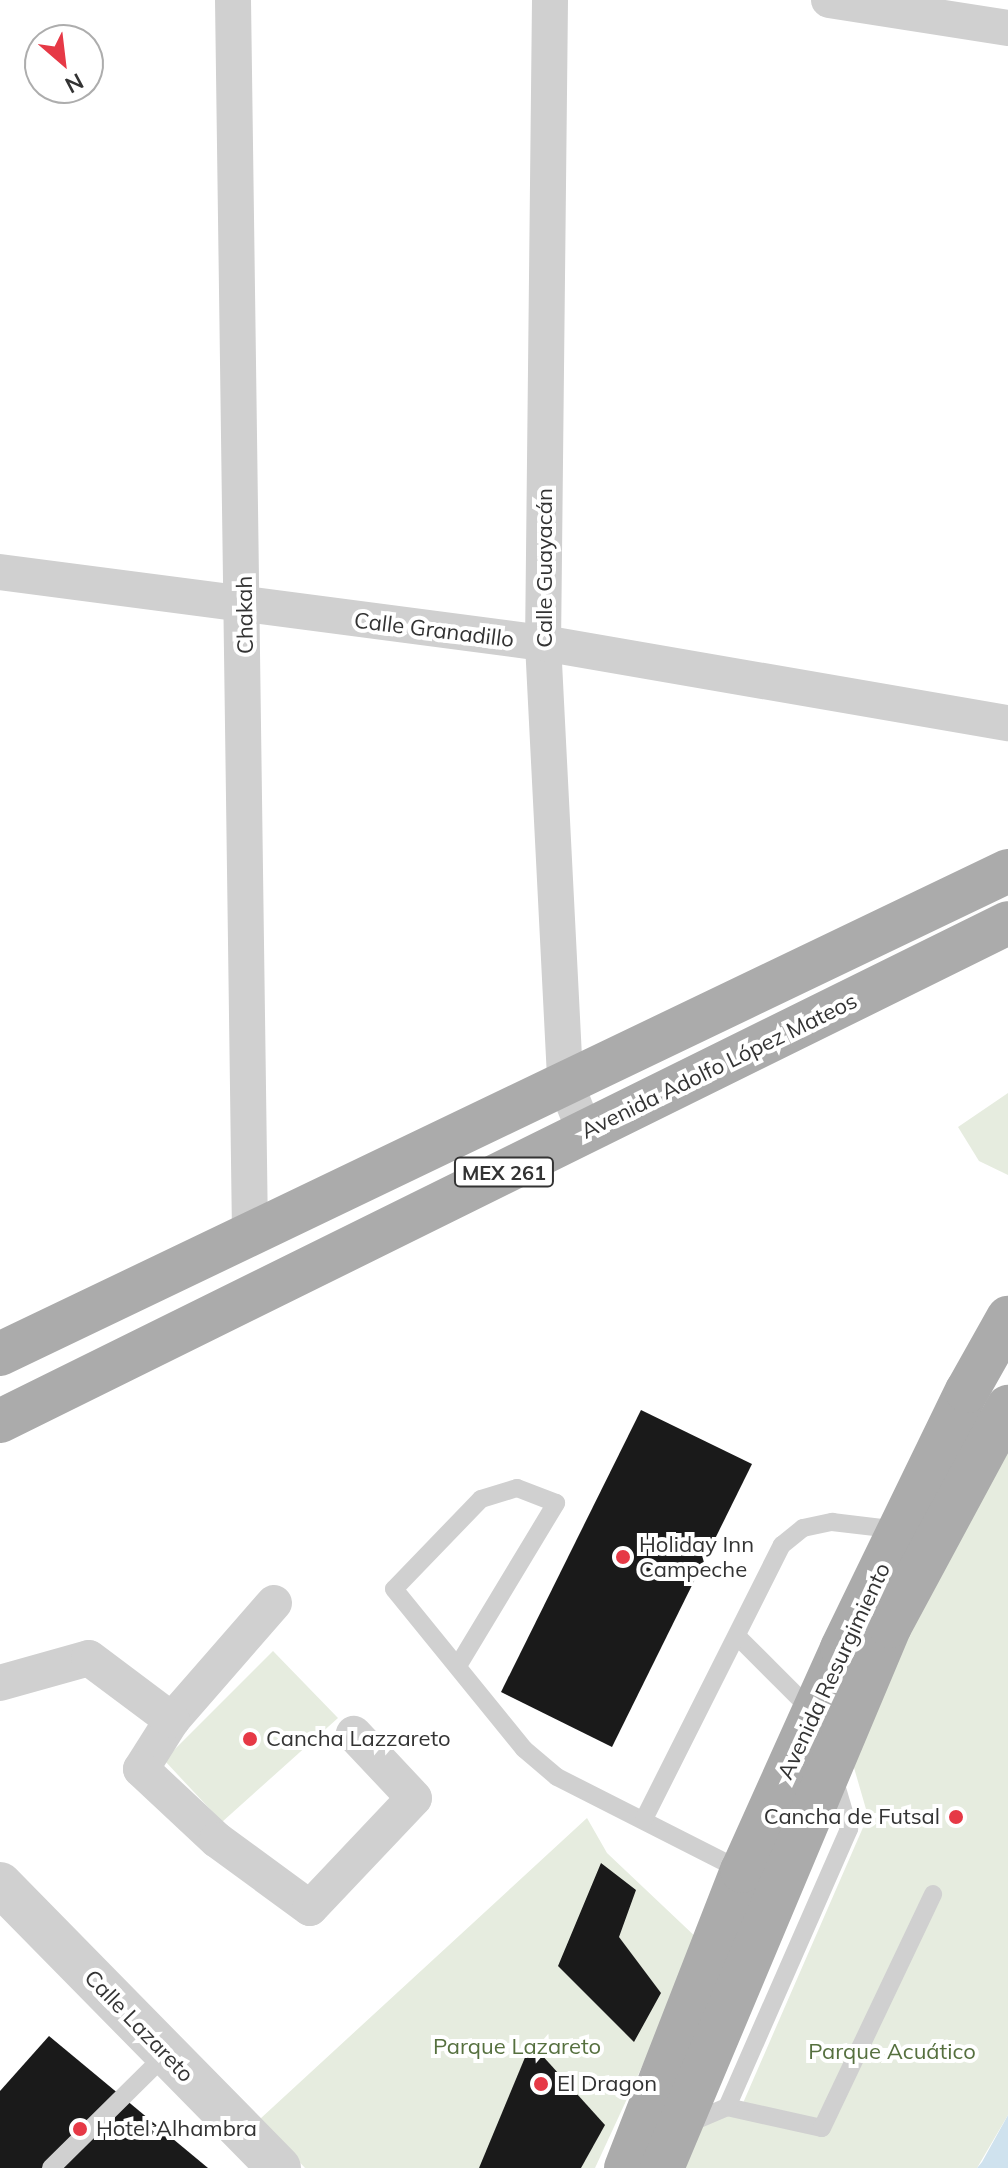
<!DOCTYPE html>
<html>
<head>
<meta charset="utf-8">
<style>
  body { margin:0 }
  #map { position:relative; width:1008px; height:2168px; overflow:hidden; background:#fff; font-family:Mulish,sans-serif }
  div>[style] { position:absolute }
  .green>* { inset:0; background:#e6ecdf }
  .water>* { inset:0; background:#cfe2ee }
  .building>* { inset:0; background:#1a1a1a }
  .service>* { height:18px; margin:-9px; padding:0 9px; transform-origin:9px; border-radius:9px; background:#d0d0d0 }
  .minor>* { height:36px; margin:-18px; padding:0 18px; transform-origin:18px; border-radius:18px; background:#d0d0d0 }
  .tertiary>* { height:44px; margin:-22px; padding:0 22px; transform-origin:22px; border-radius:22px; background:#d0d0d0 }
  .primary>* { height:44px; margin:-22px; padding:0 22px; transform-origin:22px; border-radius:22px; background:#ababab }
  .dots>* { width:22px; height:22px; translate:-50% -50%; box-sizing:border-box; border:4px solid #fff; border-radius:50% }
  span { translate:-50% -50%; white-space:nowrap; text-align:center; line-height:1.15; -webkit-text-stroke:8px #fff; paint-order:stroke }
  .shield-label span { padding:2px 6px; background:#fff; border:2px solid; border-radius:6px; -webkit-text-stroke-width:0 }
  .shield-label { font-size:20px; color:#333; font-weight:700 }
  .street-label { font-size:22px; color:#333 }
  .poi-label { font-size:22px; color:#333 }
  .left { translate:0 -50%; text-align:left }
  .right { translate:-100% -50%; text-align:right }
  .park-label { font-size:22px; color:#56703f }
  .north { position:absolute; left:24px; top:24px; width:80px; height:80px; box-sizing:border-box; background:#fff; border:2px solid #adadad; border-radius:50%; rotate:152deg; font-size:22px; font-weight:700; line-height:32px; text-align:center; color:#333 }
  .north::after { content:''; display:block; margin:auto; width:28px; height:36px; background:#e63946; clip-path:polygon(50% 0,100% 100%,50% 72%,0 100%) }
</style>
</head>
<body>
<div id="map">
  <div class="green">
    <i style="clip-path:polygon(1008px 1093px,1008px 1175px,979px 1161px,958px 1127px)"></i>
    <i style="clip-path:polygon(1008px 1437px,1008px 2115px,977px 2168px,677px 2168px,694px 2127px,743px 2103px,868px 1816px,850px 1754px)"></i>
    <i style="clip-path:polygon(273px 1651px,338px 1718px,222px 1822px,164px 1760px)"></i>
    <i style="clip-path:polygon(587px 1818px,607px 1853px,700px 1941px,595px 2168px,305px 2168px,260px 2119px)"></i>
  </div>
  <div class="water">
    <i style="clip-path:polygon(1008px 2115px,1008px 2168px,977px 2168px,982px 2162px)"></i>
  </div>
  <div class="building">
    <i style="clip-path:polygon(641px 1410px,752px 1464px,612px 1747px,501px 1692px)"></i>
    <i style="clip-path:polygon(601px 1863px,636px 1890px,619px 1937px,661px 1993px,634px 2042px,558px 1966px)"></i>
    <i style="clip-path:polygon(49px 2036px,208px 2168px,0 2168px,0 2091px)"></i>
    <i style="clip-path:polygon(531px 2043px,605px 2125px,581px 2168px,479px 2168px)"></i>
  </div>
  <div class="service">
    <i style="left:738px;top:1637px;width:105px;rotate:45deg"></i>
    <i style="left:459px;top:1664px;width:188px;rotate:-58.9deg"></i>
    <i style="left:556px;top:1503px;width:42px;rotate:-159deg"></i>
    <i style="left:517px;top:1488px;width:38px;rotate:163deg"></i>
    <i style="left:481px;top:1499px;width:125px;rotate:134deg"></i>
    <i style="left:394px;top:1589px;width:206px;rotate:50.9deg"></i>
    <i style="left:524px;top:1749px;width:43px;rotate:40.3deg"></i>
    <i style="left:557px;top:1777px;width:208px;rotate:26.9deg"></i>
    <i style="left:644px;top:1819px;width:307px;rotate:-63.3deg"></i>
    <i style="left:782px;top:1545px;width:27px;rotate:-39deg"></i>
    <i style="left:803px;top:1528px;width:30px;rotate:-12deg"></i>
    <i style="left:832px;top:1522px;width:67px;rotate:6.8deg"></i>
    <i style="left:727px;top:2107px;width:97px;rotate:12.5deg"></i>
    <i style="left:822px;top:2128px;width:259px;rotate:-64.6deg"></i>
    <i style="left:685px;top:2125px;width:46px;rotate:-23.2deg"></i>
    <i style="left:727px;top:2107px;width:304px;rotate:-66.3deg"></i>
    <i style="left:849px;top:1829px;width:53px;rotate:-106.4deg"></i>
    <i style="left:51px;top:2168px;width:162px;rotate:-44.7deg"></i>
  </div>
  <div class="minor">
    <i style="left:233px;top:0;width:1231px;rotate:89.21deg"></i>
    <i style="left:550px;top:0;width:643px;rotate:90.62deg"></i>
    <i style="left:543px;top:643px;width:440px;rotate:87.1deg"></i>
    <i style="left:565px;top:1082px;width:54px;rotate:68.2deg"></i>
    <i style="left:829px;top:0;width:181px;rotate:8.9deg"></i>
    <i style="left:0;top:572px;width:548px;rotate:7.45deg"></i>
    <i style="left:543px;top:643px;width:472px;rotate:9.8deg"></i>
    <i style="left:274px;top:1603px;width:155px;rotate:131.1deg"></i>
    <i style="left:172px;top:1720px;width:58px;rotate:122.3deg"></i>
    <i style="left:141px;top:1769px;width:104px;rotate:43.1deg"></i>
    <i style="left:217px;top:1840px;width:115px;rotate:36.2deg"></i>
    <i style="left:310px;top:1908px;width:151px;rotate:-46.6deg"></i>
    <i style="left:414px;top:1798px;width:88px;rotate:-133.2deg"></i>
    <i style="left:0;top:1683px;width:92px;rotate:-15.7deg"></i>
    <i style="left:89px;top:1658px;width:104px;rotate:36.8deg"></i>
  </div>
  <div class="tertiary">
    <i style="left:0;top:1884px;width:398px;rotate:45.5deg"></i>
  </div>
  <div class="primary">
    <i style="left:0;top:1354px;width:1118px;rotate:-25.6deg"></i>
    <i style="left:0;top:1421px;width:1124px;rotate:-26.29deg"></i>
    <i style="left:626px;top:2168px;width:319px;rotate:-68.7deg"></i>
    <i style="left:742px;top:1871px;width:244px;rotate:-65.8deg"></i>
    <i style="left:842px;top:1648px;width:286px;rotate:-64.1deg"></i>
    <i style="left:967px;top:1391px;width:84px;rotate:-60.7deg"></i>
    <i style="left:662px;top:2168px;width:588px;rotate:-67.19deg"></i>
    <i style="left:890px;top:1626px;width:249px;rotate:-61.7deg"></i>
  </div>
  <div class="dots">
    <i style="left:623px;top:1557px;background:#e63946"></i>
    <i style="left:250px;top:1739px;background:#e63946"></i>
    <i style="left:956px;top:1817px;background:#e63946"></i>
    <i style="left:541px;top:2084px;background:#e63946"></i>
    <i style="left:80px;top:2129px;background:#e63946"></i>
  </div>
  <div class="shield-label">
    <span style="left:504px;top:1172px">MEX 261</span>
  </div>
  <div class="street-label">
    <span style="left:545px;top:568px;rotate:-90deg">Calle Guayacán</span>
    <span style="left:245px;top:615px;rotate:-91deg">Chakah</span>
    <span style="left:434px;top:630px;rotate:7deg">Calle Granadillo</span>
    <span style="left:719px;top:1066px;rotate:-26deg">Avenida Adolfo López Mateos</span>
    <span style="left:834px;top:1671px;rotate:-65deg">Avenida Resurgimiento</span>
    <span style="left:139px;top:2026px;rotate:46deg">Calle Lazareto</span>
  </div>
  <div class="poi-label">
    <span class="left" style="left:639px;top:1557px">Holiday Inn<br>Campeche</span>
    <span class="left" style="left:266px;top:1739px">Cancha Lazzareto</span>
    <span class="right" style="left:940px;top:1817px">Cancha de Futsal</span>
    <span class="left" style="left:557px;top:2084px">El Dragon</span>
    <span class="left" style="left:96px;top:2129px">Hotel Alhambra</span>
  </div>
  <div class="park-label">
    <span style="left:517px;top:2047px">Parque Lazareto</span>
    <span style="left:892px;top:2052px">Parque Acuático</span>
  </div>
  <div class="north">N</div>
</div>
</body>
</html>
